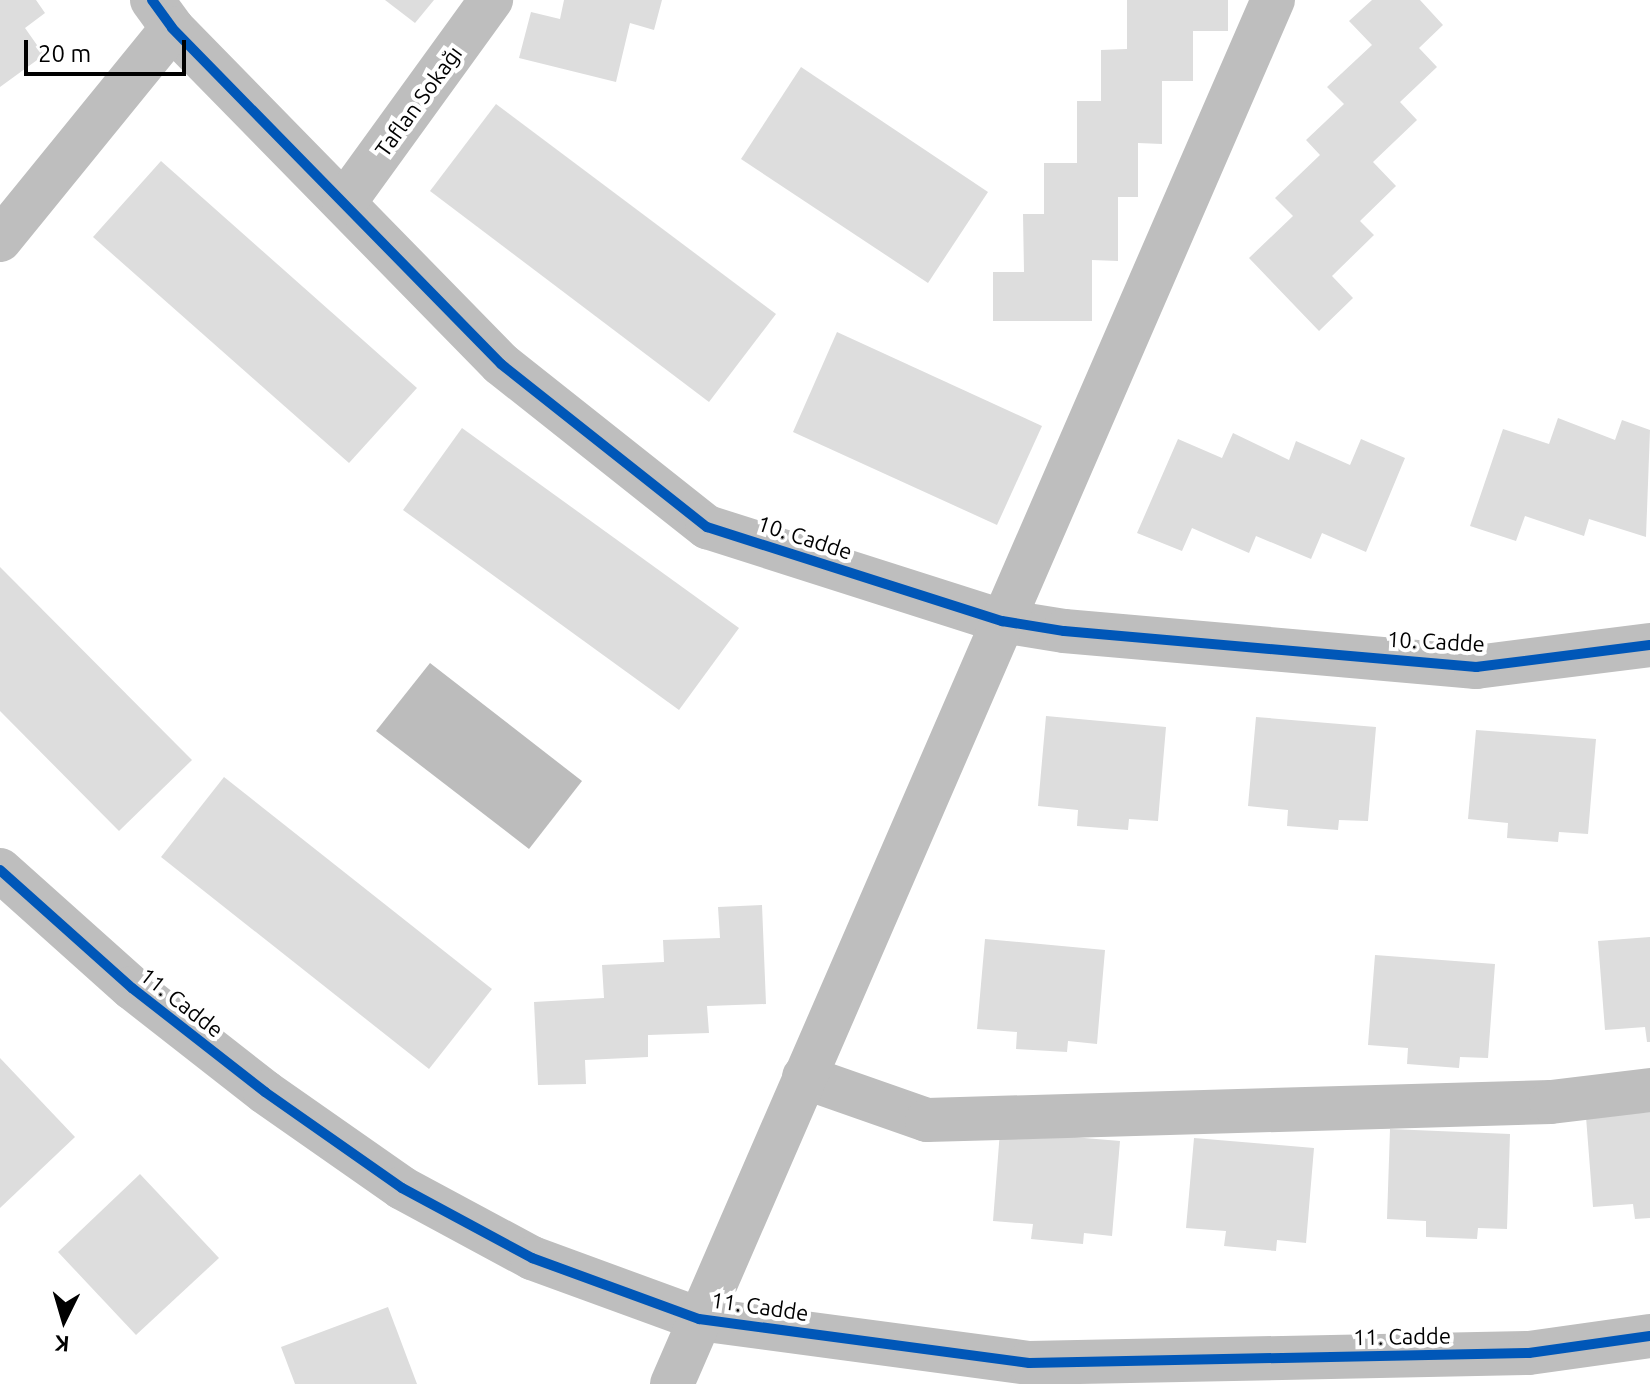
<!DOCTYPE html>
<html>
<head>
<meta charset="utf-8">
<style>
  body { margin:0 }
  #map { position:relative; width:1650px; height:1384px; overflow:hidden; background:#fff; font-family:Ubuntu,sans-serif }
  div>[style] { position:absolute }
  .water>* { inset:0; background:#bcbcbc }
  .building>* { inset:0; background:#ddd }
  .minor>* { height:44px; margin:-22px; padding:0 22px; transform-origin:22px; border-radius:22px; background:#bebebe }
  .cycleway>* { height:10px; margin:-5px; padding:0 5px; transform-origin:5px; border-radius:5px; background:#0057b8 }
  span { translate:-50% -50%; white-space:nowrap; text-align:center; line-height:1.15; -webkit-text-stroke:8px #fff; paint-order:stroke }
  .street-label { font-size:22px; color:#000 }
  .north { position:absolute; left:24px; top:1280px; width:80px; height:80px; -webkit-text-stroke:6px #fff; paint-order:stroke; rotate:185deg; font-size:22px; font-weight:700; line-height:32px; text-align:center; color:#000 }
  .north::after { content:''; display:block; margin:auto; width:28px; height:36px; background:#000; clip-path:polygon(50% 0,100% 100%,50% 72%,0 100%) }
  .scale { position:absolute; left:24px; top:40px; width:162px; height:36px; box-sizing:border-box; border:4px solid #000; border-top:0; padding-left:10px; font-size:24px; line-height:28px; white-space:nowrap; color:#000; -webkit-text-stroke:6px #fff; paint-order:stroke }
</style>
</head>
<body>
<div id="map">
  <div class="water">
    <i style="clip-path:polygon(430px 663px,582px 781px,529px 849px,376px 731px)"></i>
  </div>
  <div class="building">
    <i style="clip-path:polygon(0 0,36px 0,45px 13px,25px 28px,44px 55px,0 87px)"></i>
    <i style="clip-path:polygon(385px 0,434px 0,415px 23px)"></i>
    <i style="clip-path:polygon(564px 0,662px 0,654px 30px,630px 23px,616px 82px,519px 58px,531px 12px,560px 19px)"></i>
    <i style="clip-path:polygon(1127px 0,1228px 0,1228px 31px,1193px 31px,1193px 81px,1162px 81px,1162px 144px,1138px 143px,1138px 197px,1118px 197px,1118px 261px,1092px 260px,1092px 321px,993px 321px,993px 272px,1024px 272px,1023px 214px,1044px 214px,1044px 163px,1077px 163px,1077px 101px,1101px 101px,1101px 50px,1127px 49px)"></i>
    <i style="clip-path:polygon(1372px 0,1420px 0,1443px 25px,1419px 48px,1437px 67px,1400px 102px,1417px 120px,1373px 162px,1396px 186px,1360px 221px,1374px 235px,1332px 276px,1353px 298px,1319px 331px,1249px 258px,1293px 216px,1275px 198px,1320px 155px,1306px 140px,1344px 104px,1327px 87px,1372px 45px,1349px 21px)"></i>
    <i style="clip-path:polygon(801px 67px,988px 192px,928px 283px,741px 159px)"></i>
    <i style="clip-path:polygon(496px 104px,776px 314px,709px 402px,430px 191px)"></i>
    <i style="clip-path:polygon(161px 161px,417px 388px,349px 463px,93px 237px)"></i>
    <i style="clip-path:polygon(837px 332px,1042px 426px,997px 525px,793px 432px)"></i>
    <i style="clip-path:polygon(1558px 418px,1615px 440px,1622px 420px,1650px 430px,1646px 537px,1589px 519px,1584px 536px,1525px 516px,1516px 541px,1470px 526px,1503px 429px,1549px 444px)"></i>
    <i style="clip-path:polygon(462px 428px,739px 628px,679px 710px,403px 510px)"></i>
    <i style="clip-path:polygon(1233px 433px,1289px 460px,1296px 441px,1350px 465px,1361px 439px,1405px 458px,1366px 552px,1322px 533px,1311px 559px,1256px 536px,1249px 553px,1192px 528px,1182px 551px,1137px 533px,1178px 439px,1222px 458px)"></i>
    <i style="clip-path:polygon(0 567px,192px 760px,119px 831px,0 711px)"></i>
    <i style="clip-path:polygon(1046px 716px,1166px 727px,1158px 821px,1129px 819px,1128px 830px,1077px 826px,1078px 810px,1038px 806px)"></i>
    <i style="clip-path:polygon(1256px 717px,1376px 727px,1368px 821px,1339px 820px,1338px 830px,1287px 826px,1288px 810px,1248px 806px)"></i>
    <i style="clip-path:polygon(1476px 730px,1596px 739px,1588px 834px,1559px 832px,1558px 842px,1507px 838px,1508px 823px,1468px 819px)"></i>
    <i style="clip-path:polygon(224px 777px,492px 989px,429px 1069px,161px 857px)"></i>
    <i style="clip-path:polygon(762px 905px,766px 1004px,707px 1006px,709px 1033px,648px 1035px,648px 1057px,585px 1060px,586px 1084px,538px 1085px,534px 1002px,604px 998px,602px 965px,664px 962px,663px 940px,720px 938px,718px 907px)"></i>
    <i style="clip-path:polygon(1650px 937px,1650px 1042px,1647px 1042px,1645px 1027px,1605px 1030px,1598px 941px)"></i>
    <i style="clip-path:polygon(985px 939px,1105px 950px,1097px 1044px,1068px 1041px,1067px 1052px,1016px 1049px,1017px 1032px,977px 1029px)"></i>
    <i style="clip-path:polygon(1375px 955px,1495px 964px,1488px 1058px,1460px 1057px,1459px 1068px,1407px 1064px,1408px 1048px,1368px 1045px)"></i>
    <i style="clip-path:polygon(0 1058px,75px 1137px,0 1208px)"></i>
    <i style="clip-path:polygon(1650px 1112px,1650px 1218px,1635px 1219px,1633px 1204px,1593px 1207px,1586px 1117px)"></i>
    <i style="clip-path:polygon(1390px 1129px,1510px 1134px,1507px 1229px,1478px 1228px,1477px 1239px,1426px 1237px,1426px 1221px,1387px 1219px)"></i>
    <i style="clip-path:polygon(1000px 1131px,1120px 1141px,1112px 1236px,1084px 1233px,1083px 1244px,1031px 1239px,1033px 1224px,993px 1221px)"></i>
    <i style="clip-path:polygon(1194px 1138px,1314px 1148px,1306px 1243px,1277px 1240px,1276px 1251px,1224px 1246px,1226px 1231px,1186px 1228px)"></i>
    <i style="clip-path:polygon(140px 1174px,219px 1258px,136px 1335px,58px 1252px)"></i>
    <i style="clip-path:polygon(388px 1307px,417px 1384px,295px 1384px,281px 1347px)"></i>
  </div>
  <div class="minor">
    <i style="left:152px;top:0;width:34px;rotate:54deg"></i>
    <i style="left:172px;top:28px;width:470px;rotate:45.6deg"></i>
    <i style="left:501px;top:364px;width:263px;rotate:38.4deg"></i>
    <i style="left:707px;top:527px;width:310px;rotate:17.7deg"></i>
    <i style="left:1002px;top:621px;width:63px;rotate:9.2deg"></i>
    <i style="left:1064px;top:631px;width:414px;rotate:5deg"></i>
    <i style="left:1476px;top:667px;width:175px;rotate:-7.2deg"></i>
    <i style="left:344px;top:203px;width:251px;rotate:-54.1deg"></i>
    <i style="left:0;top:240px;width:273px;rotate:-50.9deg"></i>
    <i style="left:0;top:870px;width:177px;rotate:41.8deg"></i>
    <i style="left:132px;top:988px;width:169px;rotate:38deg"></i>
    <i style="left:265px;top:1092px;width:167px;rotate:35deg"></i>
    <i style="left:402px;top:1188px;width:148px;rotate:28.3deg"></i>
    <i style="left:532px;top:1258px;width:178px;rotate:20.1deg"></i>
    <i style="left:699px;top:1319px;width:333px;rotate:7.6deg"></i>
    <i style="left:1029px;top:1363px;width:500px;rotate:-1.15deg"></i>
    <i style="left:1529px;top:1353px;width:122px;rotate:-8deg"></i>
    <i style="left:804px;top:1077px;width:130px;rotate:19.3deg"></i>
    <i style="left:927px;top:1120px;width:624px;rotate:-1.65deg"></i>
    <i style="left:1551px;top:1102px;width:100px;rotate:-6.9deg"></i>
    <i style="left:672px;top:1384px;width:1509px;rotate:-66.53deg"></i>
  </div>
  <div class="cycleway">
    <i style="left:152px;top:0;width:34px;rotate:54deg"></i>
    <i style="left:172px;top:28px;width:470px;rotate:45.6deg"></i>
    <i style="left:501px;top:364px;width:263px;rotate:38.4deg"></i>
    <i style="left:707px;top:527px;width:310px;rotate:17.7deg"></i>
    <i style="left:1002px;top:621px;width:63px;rotate:9.2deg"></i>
    <i style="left:1064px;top:631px;width:414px;rotate:5deg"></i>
    <i style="left:1476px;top:667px;width:175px;rotate:-7.2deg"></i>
    <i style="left:0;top:870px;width:177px;rotate:41.8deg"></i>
    <i style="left:132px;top:988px;width:169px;rotate:38deg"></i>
    <i style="left:265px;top:1092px;width:167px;rotate:35deg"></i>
    <i style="left:402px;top:1188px;width:148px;rotate:28.3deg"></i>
    <i style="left:532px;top:1258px;width:178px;rotate:20.1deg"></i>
    <i style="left:699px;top:1319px;width:333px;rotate:7.6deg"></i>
    <i style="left:1029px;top:1363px;width:500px;rotate:-1.15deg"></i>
    <i style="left:1529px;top:1353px;width:122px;rotate:-8deg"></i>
  </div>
  <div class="street-label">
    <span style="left:418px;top:101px;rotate:-54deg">Taflan Sokağı</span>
    <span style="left:805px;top:537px;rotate:18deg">10. Cadde</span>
    <span style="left:1436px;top:641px;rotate:3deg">10. Cadde</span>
    <span style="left:182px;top:1002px;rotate:38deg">11. Cadde</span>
    <span style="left:760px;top:1306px;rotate:8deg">11. Cadde</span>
    <span style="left:1402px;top:1336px;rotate:-1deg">11. Cadde</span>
  </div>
  <div class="north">K</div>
  <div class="scale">20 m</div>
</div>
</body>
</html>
